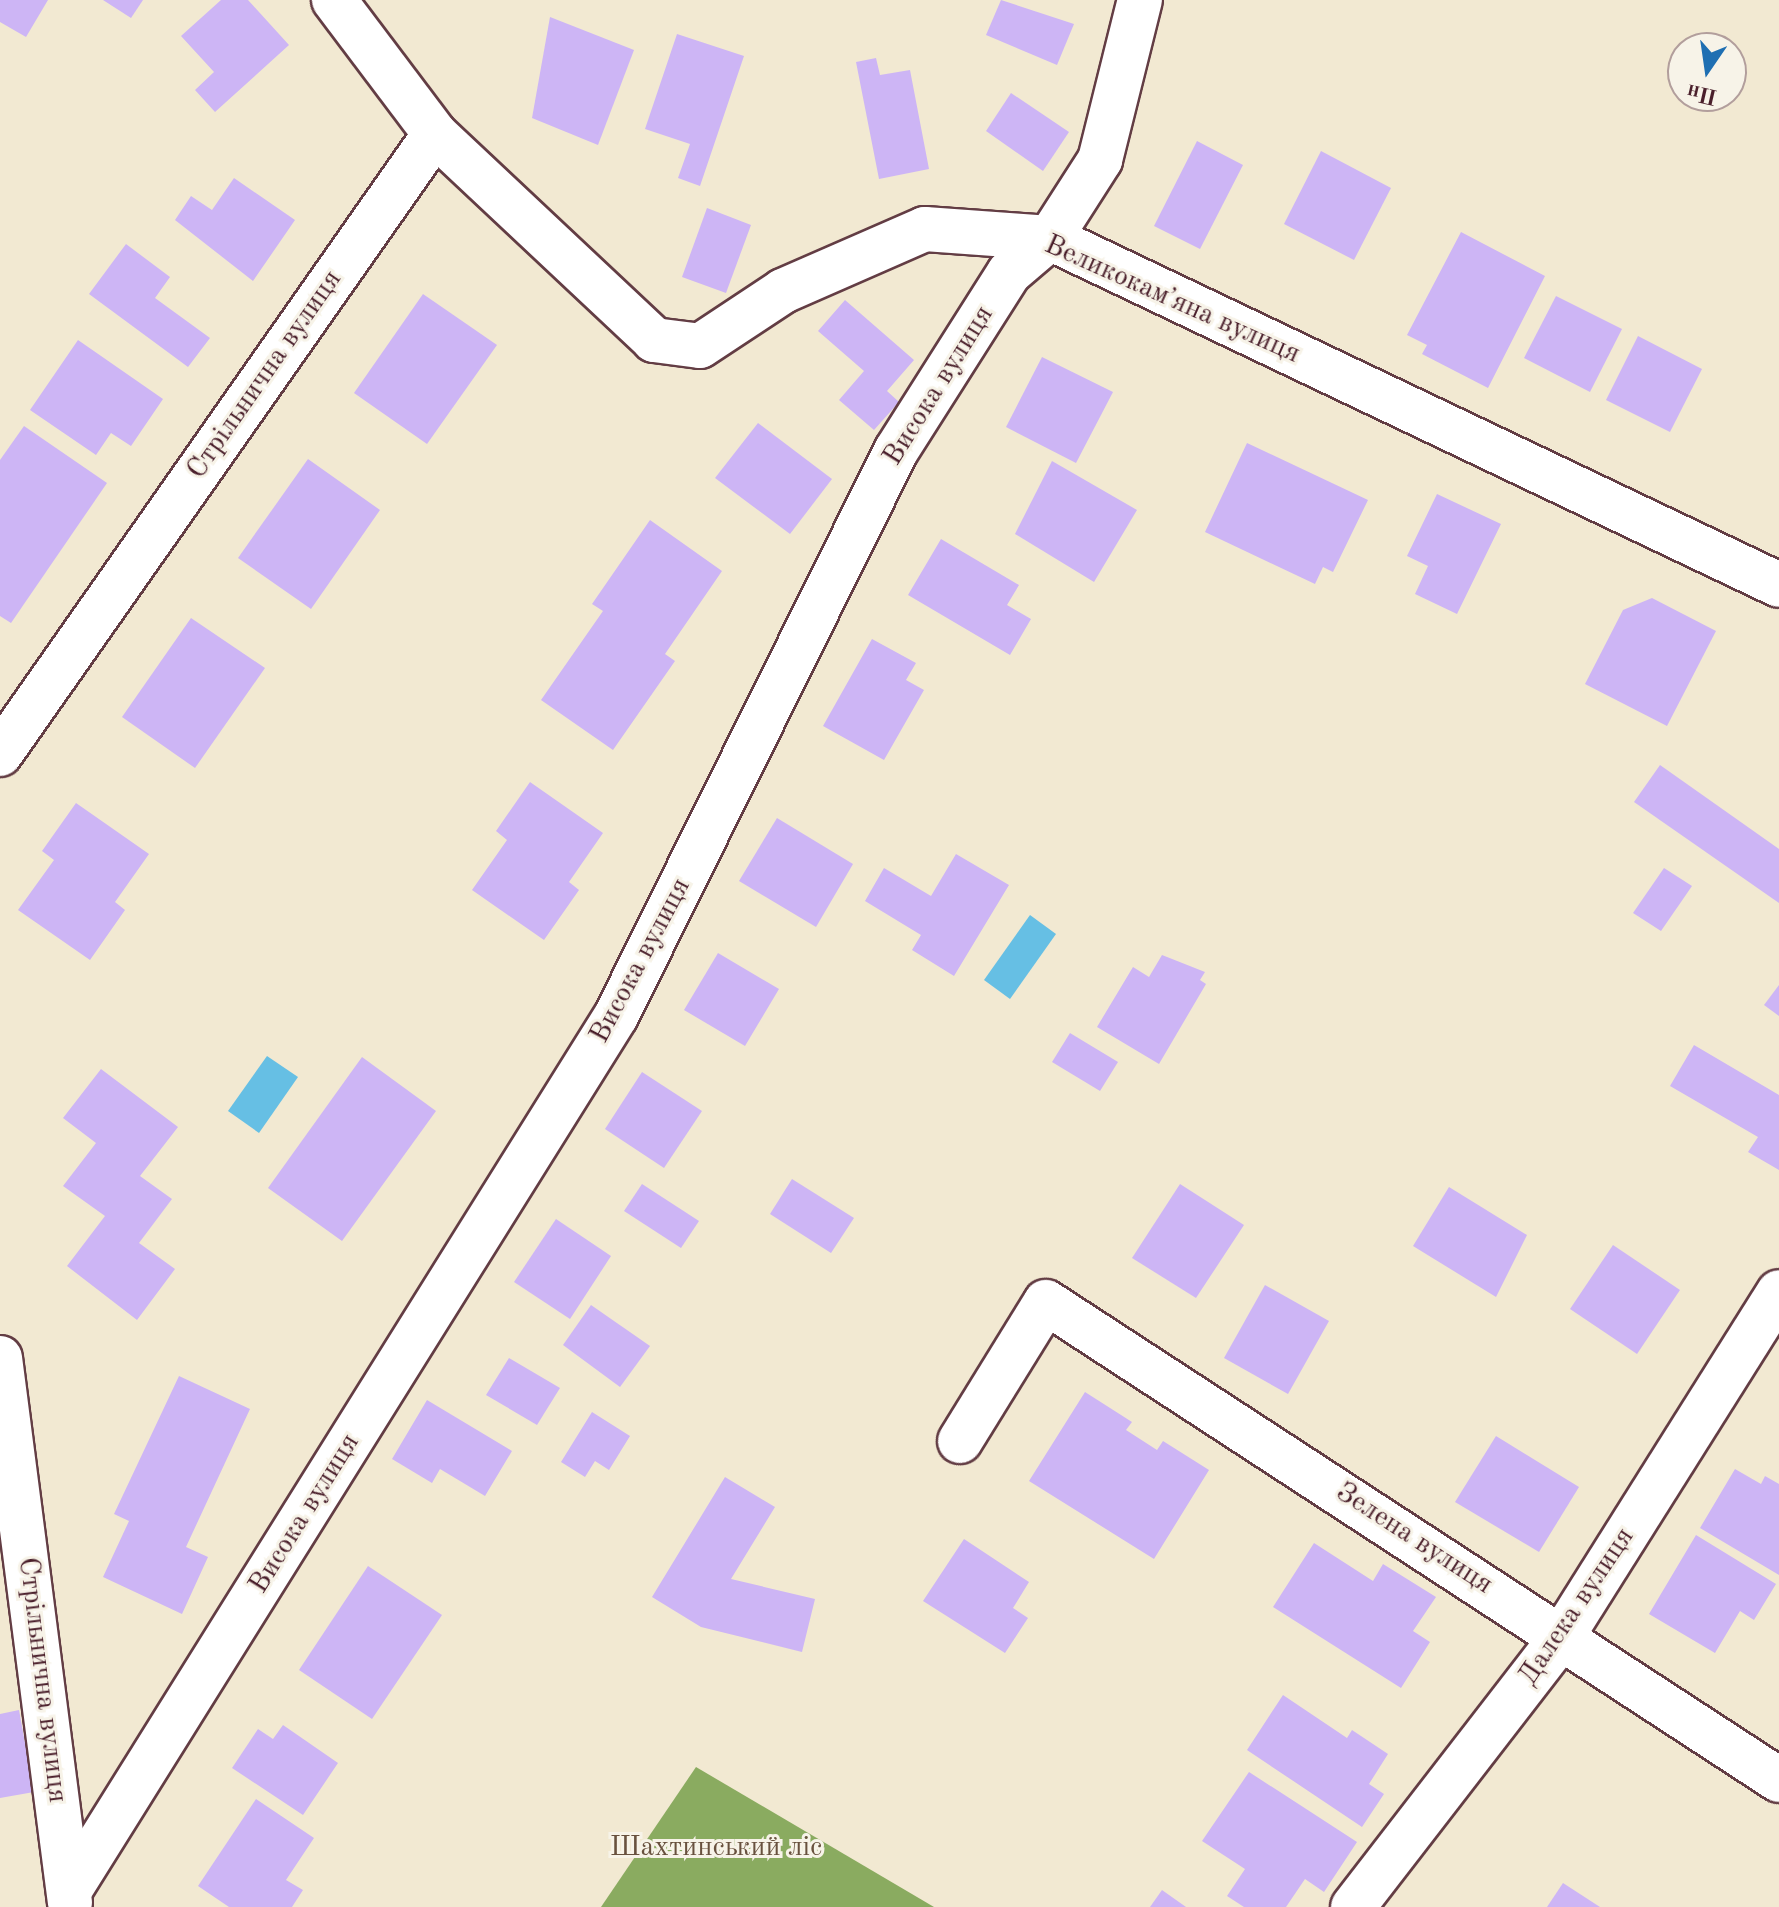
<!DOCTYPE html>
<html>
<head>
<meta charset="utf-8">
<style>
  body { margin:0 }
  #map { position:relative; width:1779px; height:1907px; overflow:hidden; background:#f2e9d2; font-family:"Old Standard TT",serif }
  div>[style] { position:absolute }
  .forest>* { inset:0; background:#8aab60 }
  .water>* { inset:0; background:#66bfe4 }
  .building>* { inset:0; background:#cdb5f5 }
  .roads { filter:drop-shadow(2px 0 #633d44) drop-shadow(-2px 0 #633d44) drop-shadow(0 2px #633d44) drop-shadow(0 -2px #633d44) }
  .minor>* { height:44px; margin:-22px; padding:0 22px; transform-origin:22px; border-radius:22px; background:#fff }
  span { translate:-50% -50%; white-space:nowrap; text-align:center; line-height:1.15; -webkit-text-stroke:6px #f7f3e8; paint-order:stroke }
  .street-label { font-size:28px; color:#4a1f2b }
  .park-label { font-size:28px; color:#68513e }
  .north { position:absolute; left:1667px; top:32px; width:80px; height:80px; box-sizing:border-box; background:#f7f3e8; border:2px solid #b29e9c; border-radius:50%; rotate:193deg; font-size:22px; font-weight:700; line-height:32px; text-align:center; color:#4a1f2b }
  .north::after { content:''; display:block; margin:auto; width:28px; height:36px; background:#1f6fb2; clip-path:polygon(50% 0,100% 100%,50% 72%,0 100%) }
</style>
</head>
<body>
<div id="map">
  <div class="forest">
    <i style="clip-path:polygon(696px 1767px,934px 1907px,601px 1907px)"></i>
  </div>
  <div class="water">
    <i style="clip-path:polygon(1030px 915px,1056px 934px,1010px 999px,984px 980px)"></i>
    <i style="clip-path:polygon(267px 1056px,298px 1077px,259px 1133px,228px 1111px)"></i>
  </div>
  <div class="building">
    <i style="clip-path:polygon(0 0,48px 0,26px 37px,0 22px)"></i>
    <i style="clip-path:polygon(103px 0,143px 0,131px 18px)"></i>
    <i style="clip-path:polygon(221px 0,248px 0,289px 45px,215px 112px,195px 90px,214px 72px,181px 36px)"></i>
    <i style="clip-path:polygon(1001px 0,1074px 24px,1057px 65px,986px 35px)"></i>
    <i style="clip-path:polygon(550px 17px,634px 50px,598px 145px,532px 118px)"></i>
    <i style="clip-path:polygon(677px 34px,744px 56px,700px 186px,678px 178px,690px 144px,645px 129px)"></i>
    <i style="clip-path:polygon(876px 58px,880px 75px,910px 70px,929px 169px,879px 179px,856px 62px)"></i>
    <i style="clip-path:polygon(1011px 93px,1069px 132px,1043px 171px,986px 131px)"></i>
    <i style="clip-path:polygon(1197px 141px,1243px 165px,1200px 249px,1154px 226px)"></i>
    <i style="clip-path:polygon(1321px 151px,1391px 188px,1354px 260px,1284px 224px)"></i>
    <i style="clip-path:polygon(234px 178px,295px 220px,253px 281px,175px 220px,191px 196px,212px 210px)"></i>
    <i style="clip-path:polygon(707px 208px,751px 225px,726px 293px,682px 277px)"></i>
    <i style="clip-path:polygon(1461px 232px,1545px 276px,1488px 388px,1422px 354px,1427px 345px,1407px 335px)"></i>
    <i style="clip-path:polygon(126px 244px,170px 277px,155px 298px,210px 338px,188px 367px,89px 294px)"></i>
    <i style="clip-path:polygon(423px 294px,497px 345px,427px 444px,354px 393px)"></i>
    <i style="clip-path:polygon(1556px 296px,1622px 329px,1590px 392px,1524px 358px)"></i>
    <i style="clip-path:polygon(845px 300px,914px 360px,887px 391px,899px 402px,874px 430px,839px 400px,864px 371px,818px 331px)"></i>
    <i style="clip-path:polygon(1638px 336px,1702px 369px,1670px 432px,1606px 400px)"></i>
    <i style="clip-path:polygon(78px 340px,163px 399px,131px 446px,111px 433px,96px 455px,30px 410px)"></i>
    <i style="clip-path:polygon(1042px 357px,1113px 392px,1076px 463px,1006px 427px)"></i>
    <i style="clip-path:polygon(758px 423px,832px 479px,790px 534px,715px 478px)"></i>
    <i style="clip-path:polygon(24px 426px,107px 483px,11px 623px,0 616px,0 460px)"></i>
    <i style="clip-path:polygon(1247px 443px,1368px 500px,1333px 572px,1323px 567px,1315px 584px,1205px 532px)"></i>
    <i style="clip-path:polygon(308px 459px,380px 510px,311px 609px,238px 558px)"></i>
    <i style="clip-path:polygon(1052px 461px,1137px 510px,1094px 582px,1015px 534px)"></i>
    <i style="clip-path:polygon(1437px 494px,1501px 524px,1457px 614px,1415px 594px,1428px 566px,1407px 556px)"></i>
    <i style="clip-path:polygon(650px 520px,722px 571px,665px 654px,675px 661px,613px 750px,541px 700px,603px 611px,592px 604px)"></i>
    <i style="clip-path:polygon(941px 539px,1019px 585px,1007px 605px,1031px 619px,1010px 655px,908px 595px)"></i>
    <i style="clip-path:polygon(1652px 598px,1716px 631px,1667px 726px,1585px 684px,1623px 610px)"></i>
    <i style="clip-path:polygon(191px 618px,265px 668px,195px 768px,122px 717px)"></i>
    <i style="clip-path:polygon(872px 639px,916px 663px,906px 680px,924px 690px,884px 760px,823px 726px)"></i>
    <i style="clip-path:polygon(1660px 765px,1779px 849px,1779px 903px,1634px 802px)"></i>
    <i style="clip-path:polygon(530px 782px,603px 833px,569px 882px,579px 890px,544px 940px,472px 890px,507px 840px,496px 831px)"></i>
    <i style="clip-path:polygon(76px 803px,149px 854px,115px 902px,125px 910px,90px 960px,18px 910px,54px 860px,42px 851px)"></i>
    <i style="clip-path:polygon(777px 818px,853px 864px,816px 927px,739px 881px)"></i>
    <i style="clip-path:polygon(956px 854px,1009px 885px,954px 976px,912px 950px,921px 935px,865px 901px,884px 868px,931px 896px)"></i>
    <i style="clip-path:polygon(1664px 868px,1692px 886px,1661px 931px,1633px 913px)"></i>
    <i style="clip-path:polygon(718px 953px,779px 989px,745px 1046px,684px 1010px)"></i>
    <i style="clip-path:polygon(1162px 955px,1205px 972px,1200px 980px,1206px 984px,1159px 1064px,1097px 1027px,1133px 967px,1149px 977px)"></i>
    <i style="clip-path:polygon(1779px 985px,1779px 1016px,1764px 1005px)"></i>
    <i style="clip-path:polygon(1070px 1033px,1118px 1062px,1100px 1091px,1052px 1062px)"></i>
    <i style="clip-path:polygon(1694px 1045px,1779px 1095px,1779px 1170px,1748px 1152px,1758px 1137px,1670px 1086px)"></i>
    <i style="clip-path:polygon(362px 1057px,436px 1111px,342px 1241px,268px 1188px)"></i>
    <i style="clip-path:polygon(101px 1069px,178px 1127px,140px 1176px,172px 1199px,139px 1243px,175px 1269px,137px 1320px,67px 1266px,105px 1216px,63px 1186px,96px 1143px,63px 1118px)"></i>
    <i style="clip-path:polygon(642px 1072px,702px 1111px,664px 1168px,605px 1129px)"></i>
    <i style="clip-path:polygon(792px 1179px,854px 1218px,831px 1253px,770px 1214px)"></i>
    <i style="clip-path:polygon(642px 1184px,699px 1221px,681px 1248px,624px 1211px)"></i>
    <i style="clip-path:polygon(1180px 1184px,1244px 1225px,1196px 1298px,1132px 1258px)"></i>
    <i style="clip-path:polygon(1449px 1187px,1527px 1235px,1496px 1297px,1413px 1246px)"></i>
    <i style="clip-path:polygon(556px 1219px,611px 1256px,570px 1319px,514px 1282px)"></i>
    <i style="clip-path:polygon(1613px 1245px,1680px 1290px,1637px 1354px,1570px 1309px)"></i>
    <i style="clip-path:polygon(1265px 1285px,1329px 1321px,1288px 1394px,1224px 1358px)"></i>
    <i style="clip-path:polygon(591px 1305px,650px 1346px,620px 1387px,563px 1345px)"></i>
    <i style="clip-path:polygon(509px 1358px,560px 1388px,537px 1425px,486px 1395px)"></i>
    <i style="clip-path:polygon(179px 1376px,250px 1409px,186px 1547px,208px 1557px,182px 1614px,103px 1577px,129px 1521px,114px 1514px)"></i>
    <i style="clip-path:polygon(1085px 1392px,1132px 1422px,1126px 1430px,1157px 1450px,1163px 1441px,1209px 1470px,1154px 1559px,1029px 1481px)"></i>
    <i style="clip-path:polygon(427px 1400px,512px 1451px,485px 1496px,440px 1469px,432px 1483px,392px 1459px)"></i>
    <i style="clip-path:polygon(592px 1412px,630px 1436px,609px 1470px,595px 1461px,585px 1477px,561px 1462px)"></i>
    <i style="clip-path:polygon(1496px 1436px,1579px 1487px,1539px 1552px,1455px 1502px)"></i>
    <i style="clip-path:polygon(1735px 1469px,1761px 1484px,1765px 1476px,1779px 1484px,1779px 1575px,1700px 1528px)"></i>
    <i style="clip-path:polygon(725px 1477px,775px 1507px,731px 1579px,815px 1599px,802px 1652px,701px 1627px,652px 1597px)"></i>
    <i style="clip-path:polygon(1696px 1535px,1776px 1584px,1754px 1620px,1740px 1611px,1715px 1653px,1649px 1614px)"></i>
    <i style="clip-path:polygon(964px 1539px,1029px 1582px,1013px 1608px,1028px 1618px,1005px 1653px,923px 1601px)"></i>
    <i style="clip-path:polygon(1314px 1543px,1373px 1581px,1383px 1564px,1436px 1597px,1413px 1631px,1430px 1642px,1401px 1688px,1273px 1607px)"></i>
    <i style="clip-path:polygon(368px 1566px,442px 1615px,372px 1719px,299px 1670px)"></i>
    <i style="clip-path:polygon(1283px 1695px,1347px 1738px,1352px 1730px,1388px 1754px,1369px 1784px,1384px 1794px,1362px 1827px,1247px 1750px)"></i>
    <i style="clip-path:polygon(19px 1710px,34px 1792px,0 1798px,0 1714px)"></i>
    <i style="clip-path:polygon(283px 1725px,338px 1763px,303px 1815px,232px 1768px,258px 1729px,273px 1739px)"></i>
    <i style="clip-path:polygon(1249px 1772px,1357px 1842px,1324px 1892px,1305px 1879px,1286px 1907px,1244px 1907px,1227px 1896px,1245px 1869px,1202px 1841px)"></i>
    <i style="clip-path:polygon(256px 1799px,314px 1838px,286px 1880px,303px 1890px,292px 1907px,229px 1907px,198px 1886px)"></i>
    <i style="clip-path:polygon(1563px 1883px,1600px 1907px,1547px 1907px)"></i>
    <i style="clip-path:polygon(1162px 1890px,1186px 1907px,1150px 1907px)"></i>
  </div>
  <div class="roads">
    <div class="minor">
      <i style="left:435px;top:134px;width:301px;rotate:43.2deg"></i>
      <i style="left:654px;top:340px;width:46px;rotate:7.4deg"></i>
      <i style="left:700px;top:346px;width:100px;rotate:-33.5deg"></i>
      <i style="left:783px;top:291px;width:155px;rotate:-23.6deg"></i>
      <i style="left:925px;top:229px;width:125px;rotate:4.1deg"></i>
      <i style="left:1050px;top:238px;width:807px;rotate:25.45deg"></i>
      <i style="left:0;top:754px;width:757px;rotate:-54.95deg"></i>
      <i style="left:435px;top:134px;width:168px;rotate:-127deg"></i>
      <i style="left:0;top:1358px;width:549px;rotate:82.68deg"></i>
      <i style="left:960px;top:1441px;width:163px;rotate:-58.3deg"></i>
      <i style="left:1046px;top:1302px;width:875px;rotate:33.11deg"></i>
      <i style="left:69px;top:1891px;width:1032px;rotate:-57.99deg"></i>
      <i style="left:616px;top:1016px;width:631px;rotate:-63.64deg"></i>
      <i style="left:896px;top:451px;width:211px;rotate:-57.6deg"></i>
      <i style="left:1009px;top:273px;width:54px;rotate:-40.5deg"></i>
      <i style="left:1050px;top:238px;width:93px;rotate:-57.3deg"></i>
      <i style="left:1100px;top:160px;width:165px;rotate:-76deg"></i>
      <i style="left:1353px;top:1907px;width:344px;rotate:-52.3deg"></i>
      <i style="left:1563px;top:1635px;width:405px;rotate:-57.8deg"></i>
    </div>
  </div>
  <div class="street-label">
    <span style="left:1172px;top:300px;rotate:24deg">Великокамʼяна вулиця</span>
    <span style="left:265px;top:375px;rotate:-55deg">Стрільнична вулиця</span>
    <span style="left:939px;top:386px;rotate:-58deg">Висока вулиця</span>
    <span style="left:641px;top:961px;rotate:-62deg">Висока вулиця</span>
    <span style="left:305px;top:1514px;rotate:-58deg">Висока вулиця</span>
    <span style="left:1414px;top:1539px;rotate:33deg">Зелена вулиця</span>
    <span style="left:1577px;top:1607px;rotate:-56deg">Далека вулиця</span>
    <span style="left:42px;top:1680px;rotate:83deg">Стрільнична вулиця</span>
  </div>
  <div class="park-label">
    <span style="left:716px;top:1848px">Шахтинський ліс</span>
  </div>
  <div class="north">Пн</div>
</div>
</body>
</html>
